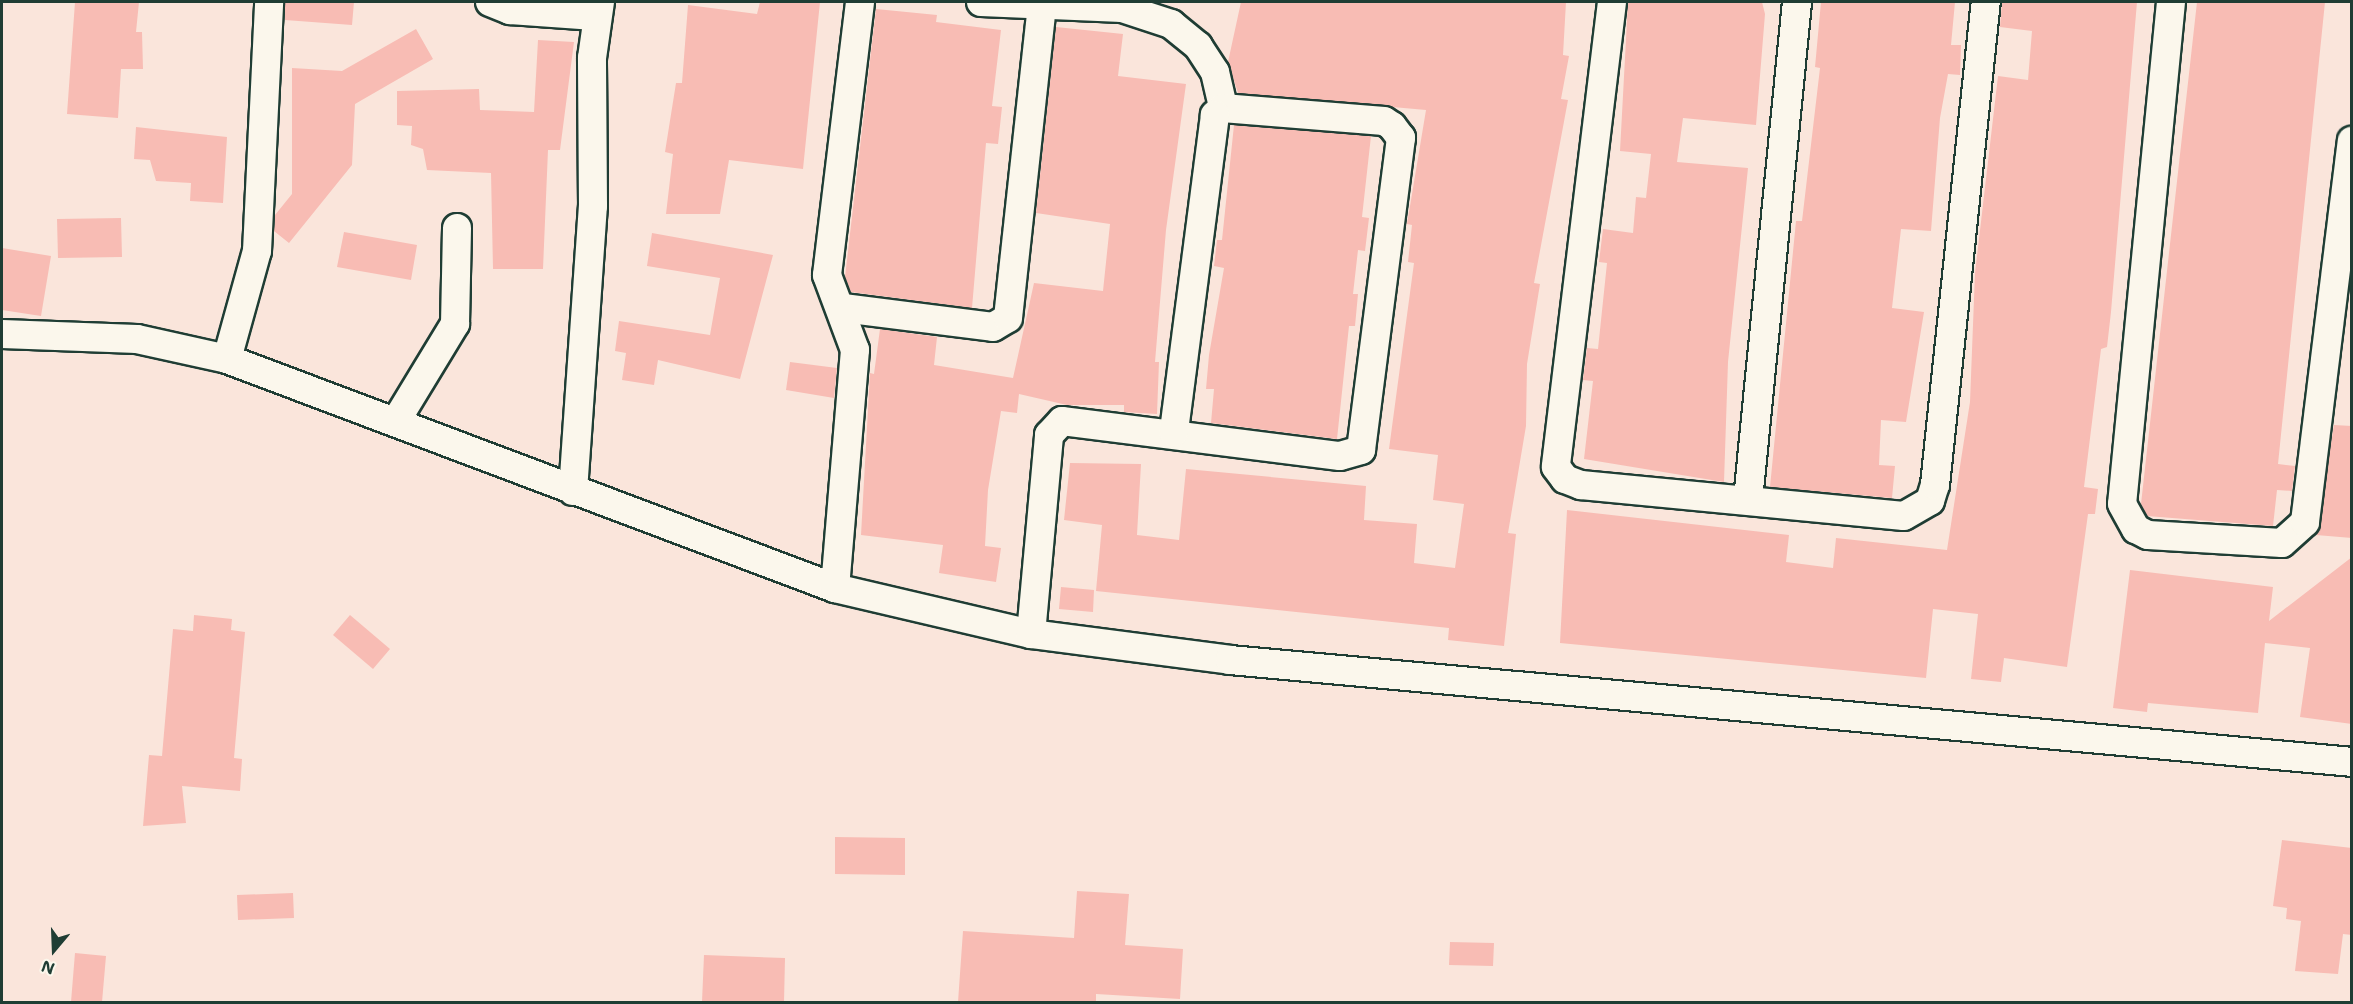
<!DOCTYPE html>
<html>
<head>
<meta charset="utf-8">
<style>
  body { margin:0 }
  #map { position:relative; width:2353px; height:1004px; overflow:hidden; background:#fae5db; font-family:"Shantell Sans",sans-serif }
  div>[style] { position:absolute }
  .building>* { inset:0; background:#f8bcb4 }
  .roads { filter:drop-shadow(2px 0 #1f3d34) drop-shadow(-2px 0 #1f3d34) drop-shadow(0 2px #1f3d34) drop-shadow(0 -2px #1f3d34) }
  .minor>* { height:28px; margin:-14px; padding:0 14px; transform-origin:14px; border-radius:14px; background:#fbf7ec }
  span { translate:-50% -50%; white-space:nowrap; text-align:center; line-height:1.15; -webkit-text-stroke:6px #fbf7ec; paint-order:stroke }
  .frame { position:absolute; inset:0; border:3px solid #1f3d34; pointer-events:none }
  .north { position:absolute; left:24px; top:920px; width:60px; height:60px; -webkit-text-stroke:4px #fbf7ec; paint-order:stroke; rotate:199deg; font-size:16px; font-weight:700; line-height:24px; text-align:center; color:#1f3d34 }
  .north::after { content:''; display:block; margin:auto; width:21px; height:27px; background:#1f3d34; clip-path:polygon(50% 0,100% 100%,50% 72%,0 100%) }
</style>
</head>
<body>
<div id="map">
  <div class="building">
    <i style="clip-path:polygon(75px 2px,139px 2px,136px 32px,142px 32px,143px 69px,121px 69px,118px 118px,67px 114px)"></i>
    <i style="clip-path:polygon(285px 2px,354px 2px,352px 25px,285px 20px)"></i>
    <i style="clip-path:polygon(760px 2px,820px 2px,803px 169px,729px 160px,720px 214px,666px 214px,673px 154px,665px 152px,676px 83px,682px 83px,688px 5px,757px 14px)"></i>
    <i style="clip-path:polygon(1241px 2px,1566px 2px,1563px 55px,1569px 56px,1561px 99px,1568px 100px,1534px 283px,1540px 284px,1527px 364px,1526px 426px,1508px 533px,1516px 534px,1504px 646px,1448px 640px,1449px 628px,1096px 591px,1102px 525px,1064px 520px,1070px 463px,1141px 464px,1137px 535px,1179px 540px,1186px 469px,1366px 486px,1364px 520px,1417px 524px,1414px 563px,1455px 568px,1464px 504px,1433px 500px,1438px 455px,1389px 449px,1414px 263px,1408px 262px,1412px 225px,1407px 224px,1426px 110px,1238px 93px,1228px 62px)"></i>
    <i style="clip-path:polygon(1628px 2px,1762px 2px,1765px 14px,1756px 125px,1683px 118px,1677px 162px,1748px 168px,1728px 362px,1724px 482px,1584px 459px,1593px 381px,1583px 380px,1587px 348px,1598px 349px,1607px 263px,1599px 262px,1603px 229px,1633px 233px,1636px 197px,1646px 198px,1651px 154px,1620px 151px)"></i>
    <i style="clip-path:polygon(1821px 2px,1955px 2px,1951px 45px,1961px 45px,1960px 75px,1948px 74px,1940px 118px,1931px 231px,1901px 229px,1892px 308px,1924px 312px,1906px 422px,1881px 420px,1879px 465px,1895px 466px,1892px 498px,1770px 487px,1796px 221px,1802px 221px,1820px 68px,1815px 67px)"></i>
    <i style="clip-path:polygon(2002px 2px,2137px 2px,2111px 312px,2107px 347px,2101px 349px,2084px 487px,2098px 489px,2095px 514px,2088px 514px,2067px 667px,2004px 658px,2001px 682px,1971px 679px,1978px 614px,1933px 609px,1926px 678px,1560px 643px,1567px 510px,1789px 535px,1786px 562px,1833px 568px,1836px 538px,1947px 550px,1970px 402px,1975px 273px,1998px 76px,2028px 80px,2032px 31px,2000px 27px)"></i>
    <i style="clip-path:polygon(2197px 2px,2325px 2px,2278px 464px,2295px 466px,2292px 491px,2277px 490px,2273px 526px,2147px 516px,2141px 504px)"></i>
    <i style="clip-path:polygon(876px 9px,937px 15px,936px 22px,1001px 30px,992px 106px,1002px 107px,998px 144px,986px 143px,972px 308px,851px 292px,845px 277px)"></i>
    <i style="clip-path:polygon(1056px 27px,1123px 34px,1118px 76px,1186px 84px,1166px 230px,1155px 362px,1159px 362px,1157px 414px,1124px 412px,1124px 405px,1067px 405px,1019px 394px,1017px 413px,1001px 411px,988px 490px,985px 546px,1001px 548px,996px 582px,939px 573px,943px 545px,861px 535px,870px 373px,874px 374px,880px 329px,937px 337px,934px 365px,1013px 378px,1034px 283px,1103px 291px,1110px 224px,1036px 213px)"></i>
    <i style="clip-path:polygon(416px 29px,433px 59px,355px 104px,352px 165px,289px 243px,274px 231px,275px 215px,292px 194px,292px 68px,342px 71px)"></i>
    <i style="clip-path:polygon(538px 40px,574px 42px,560px 150px,548px 150px,543px 269px,493px 269px,491px 173px,427px 170px,423px 149px,411px 145px,412px 126px,397px 125px,397px 91px,479px 89px,480px 110px,534px 112px)"></i>
    <i style="clip-path:polygon(1234px 125px,1371px 136px,1362px 217px,1369px 218px,1365px 251px,1358px 250px,1353px 294px,1358px 294px,1355px 326px,1349px 326px,1337px 439px,1211px 423px,1214px 389px,1206px 389px,1209px 355px,1224px 268px,1214px 266px,1217px 240px,1222px 240px)"></i>
    <i style="clip-path:polygon(136px 127px,227px 137px,223px 203px,190px 201px,191px 183px,156px 181px,150px 160px,134px 159px)"></i>
    <i style="clip-path:polygon(121px 218px,122px 257px,58px 258px,57px 219px)"></i>
    <i style="clip-path:polygon(344px 232px,417px 245px,411px 280px,337px 267px)"></i>
    <i style="clip-path:polygon(652px 233px,773px 255px,740px 379px,658px 360px,654px 385px,622px 380px,626px 353px,615px 351px,619px 321px,710px 335px,720px 278px,647px 266px)"></i>
    <i style="clip-path:polygon(2px 248px,51px 256px,41px 316px,2px 310px)"></i>
    <i style="clip-path:polygon(790px 362px,837px 368px,834px 398px,786px 390px)"></i>
    <i style="clip-path:polygon(2334px 425px,2352px 426px,2352px 538px,2316px 535px)"></i>
    <i style="clip-path:polygon(2352px 557px,2352px 724px,2300px 717px,2310px 648px,2265px 643px,2258px 713px,2148px 703px,2147px 712px,2113px 708px,2130px 570px,2273px 587px,2269px 621px)"></i>
    <i style="clip-path:polygon(1061px 587px,1094px 590px,1093px 612px,1059px 609px)"></i>
    <i style="clip-path:polygon(194px 615px,232px 619px,231px 630px,245px 632px,234px 758px,242px 759px,240px 791px,182px 786px,186px 823px,143px 826px,149px 755px,162px 756px,173px 629px,193px 631px)"></i>
    <i style="clip-path:polygon(350px 615px,390px 649px,373px 669px,333px 635px)"></i>
    <i style="clip-path:polygon(835px 837px,905px 838px,905px 875px,835px 874px)"></i>
    <i style="clip-path:polygon(2282px 840px,2352px 848px,2352px 935px,2343px 934px,2338px 974px,2295px 971px,2301px 921px,2286px 919px,2287px 908px,2273px 906px)"></i>
    <i style="clip-path:polygon(1077px 891px,1129px 894px,1125px 945px,1183px 949px,1180px 999px,1096px 994px,1096px 1002px,958px 1002px,963px 931px,1074px 938px)"></i>
    <i style="clip-path:polygon(293px 893px,294px 918px,238px 920px,237px 895px)"></i>
    <i style="clip-path:polygon(1450px 942px,1494px 943px,1493px 966px,1449px 965px)"></i>
    <i style="clip-path:polygon(75px 953px,106px 956px,102px 1002px,71px 1002px)"></i>
    <i style="clip-path:polygon(704px 955px,785px 958px,784px 1002px,702px 1002px)"></i>
  </div>
  <div class="roads">
    <div class="minor">
      <i style="left:490px;top:2px;width:22px;rotate:22deg"></i>
      <i style="left:510px;top:10px;width:85px;rotate:4deg"></i>
      <i style="left:981px;top:2px;width:141px;rotate:2.4deg"></i>
      <i style="left:1122px;top:8px;width:52px;rotate:18.1deg"></i>
      <i style="left:1171px;top:24px;width:35px;rotate:39deg"></i>
      <i style="left:1198px;top:46px;width:31px;rotate:57deg"></i>
      <i style="left:1215px;top:72px;width:37px;rotate:77deg"></i>
      <i style="left:1612px;top:2px;width:468px;rotate:96.9deg"></i>
      <i style="left:1556px;top:467px;width:15px;rotate:53deg"></i>
      <i style="left:1565px;top:479px;width:17px;rotate:21deg"></i>
      <i style="left:1581px;top:485px;width:324px;rotate:5.5deg"></i>
      <i style="left:1904px;top:516px;width:30px;rotate:-30deg"></i>
      <i style="left:1930px;top:501px;width:17px;rotate:-73deg"></i>
      <i style="left:1935px;top:485px;width:486px;rotate:-84deg"></i>
      <i style="left:2171px;top:2px;width:504px;rotate:95.57deg"></i>
      <i style="left:2122px;top:504px;width:29px;rotate:61deg"></i>
      <i style="left:2136px;top:529px;width:13px;rotate:27deg"></i>
      <i style="left:2148px;top:535px;width:134px;rotate:3.4deg"></i>
      <i style="left:2282px;top:543px;width:31px;rotate:-42deg"></i>
      <i style="left:2305px;top:522px;width:384px;rotate:-83deg"></i>
      <i style="left:843px;top:308px;width:151px;rotate:7.2deg"></i>
      <i style="left:993px;top:327px;width:17px;rotate:-31deg"></i>
      <i style="left:1008px;top:318px;width:313px;rotate:-83.8deg"></i>
      <i style="left:2px;top:334px;width:135px;rotate:2.1deg"></i>
      <i style="left:137px;top:339px;width:92px;rotate:12.5deg"></i>
      <i style="left:227px;top:359px;width:650px;rotate:20.64deg"></i>
      <i style="left:835px;top:588px;width:201px;rotate:13.2deg"></i>
      <i style="left:1031px;top:634px;width:201px;rotate:7.4deg"></i>
      <i style="left:1230px;top:660px;width:1127px;rotate:5.19deg"></i>
      <i style="left:227px;top:359px;width:112px;rotate:-74.5deg"></i>
      <i style="left:257px;top:251px;width:249px;rotate:-87.2deg"></i>
      <i style="left:396px;top:421px;width:114px;rotate:-58.7deg"></i>
      <i style="left:455px;top:324px;width:96px;rotate:-88.8deg"></i>
      <i style="left:573px;top:491px;width:286px;rotate:-86deg"></i>
      <i style="left:593px;top:206px;width:148px;rotate:-90.4deg"></i>
      <i style="left:592px;top:58px;width:57px;rotate:-81.9deg"></i>
      <i style="left:1748px;top:500px;width:500px;rotate:-84.38deg"></i>
      <i style="left:835px;top:588px;width:239px;rotate:-85.2deg"></i>
      <i style="left:855px;top:350px;width:80px;rotate:-110.5deg"></i>
      <i style="left:827px;top:275px;width:275px;rotate:-83.1deg"></i>
      <i style="left:1031px;top:634px;width:200px;rotate:-84.8deg"></i>
      <i style="left:1049px;top:435px;width:19px;rotate:-47deg"></i>
      <i style="left:1062px;top:421px;width:280px;rotate:7.2deg"></i>
      <i style="left:1340px;top:456px;width:22px;rotate:-16deg"></i>
      <i style="left:1361px;top:450px;width:315px;rotate:-82.7deg"></i>
      <i style="left:1401px;top:138px;width:15px;rotate:-127deg"></i>
      <i style="left:1392px;top:126px;width:9px;rotate:-148deg"></i>
      <i style="left:1384px;top:121px;width:162px;rotate:-175.4deg"></i>
      <i style="left:1223px;top:108px;width:11px;rotate:139deg"></i>
      <i style="left:1215px;top:115px;width:320px;rotate:97.4deg"></i>
    </div>
  </div>
  <div class="frame"></div>
  <div class="north">N</div>
</div>
</body>
</html>
